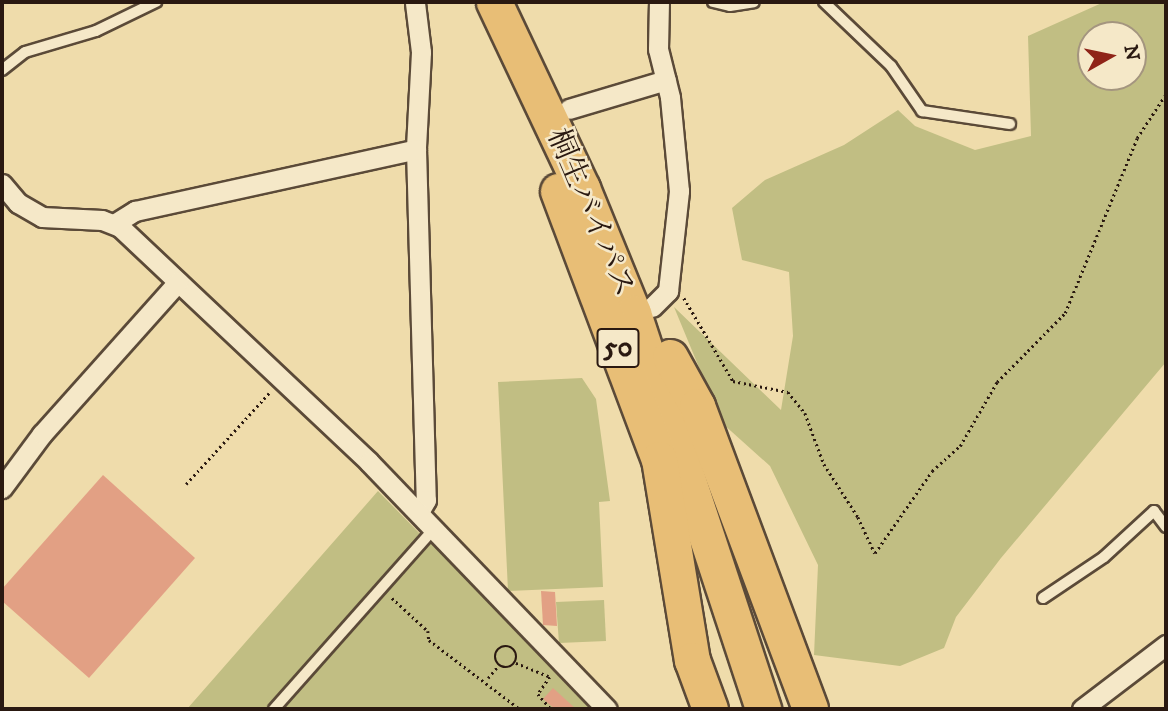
<!DOCTYPE html>
<html>
<head>
<meta charset="utf-8">
<style>
  body { margin:0 }
  #map { position:relative; width:1168px; height:711px; overflow:hidden; background:#efdcab; font-family:"IM FELL DW Pica","Noto Serif JP",serif }
  div>[style] { position:absolute }
  .green>* { inset:0; background:#c1be83 }
  .building>* { inset:0; background:#e2a084 }
  .path>* { height:2.5px; margin-top:-1.25px; transform-origin:0; background:repeating-linear-gradient(90deg,#2a1911 0 2px,transparent 0 5.5px) }
  .path>.ring { margin:-1.25px; padding:0; box-sizing:content-box; background:none; border:2.5px solid #2a1911; border-radius:50% }
  .roads { filter:drop-shadow(2px 0 #5b4a38) drop-shadow(-2px 0 #5b4a38) drop-shadow(0 2px #5b4a38) drop-shadow(0 -2px #5b4a38) }
  .lane>* { height:10px; margin:-5px; padding:0 5px; transform-origin:5px; border-radius:5px; background:#f5e8c8 }
  .street>* { height:19px; margin:-9.5px; padding:0 9.5px; transform-origin:9.5px; border-radius:9.5px; background:#f5e8c8 }
  .highway>* { height:35px; margin:-17.5px; padding:0 17.5px; transform-origin:17.5px; border-radius:17.5px; background:#e8be76 }
  span { translate:-50% -50%; white-space:nowrap; text-align:center; line-height:1.15; -webkit-text-stroke:5px #f5e8c8; paint-order:stroke }
  .shield-label span { padding:2px 5px; background:#f5e8c8; border:2px solid; border-radius:5px; -webkit-text-stroke-width:0 }
  .shield-label { font-size:28px; color:#2a1911; font-weight:700 }
  .street-label { font-size:30px; color:#2a1911 }
  .frame { position:absolute; inset:0; border:4px solid #2a1911; pointer-events:none }
  .north { position:absolute; left:1077px; top:21px; width:70px; height:70px; box-sizing:border-box; background:#f5e8c8; border:2px solid #a4957f; border-radius:50%; rotate:81deg; font-size:19px; font-weight:700; line-height:28px; text-align:center; color:#2a1911 }
  .north::after { content:''; display:block; margin:auto; width:24px; height:32px; background:#8f2418; clip-path:polygon(50% 0,100% 100%,50% 72%,0 100%) }
</style>
</head>
<body>
<div id="map">
  <div class="green">
    <i style="clip-path:polygon(evenodd,1104px 2px,1166px 2px,1166px 362px,1001px 558px,956px 617px,944px 648px,900px 666px,814px 655px,818px 565px,770px 466px,722px 423px,674px 307px,781px 410px,793px 336px,789px 272px,742px 260px,732px 208px,765px 180px,844px 145px,898px 110px,915px 126px,975px 150px,1031px 136px,1028px 36px,1104px 2px,1091px 35px,1133px 35px,1133px 77px,1091px 77px,1091px 35px)"></i>
    <i style="clip-path:polygon(582px 378px,596px 399px,610px 501px,599px 502px,603px 587px,508px 591px,498px 382px)"></i>
    <i style="clip-path:polygon(378px 491px,430px 544px,437px 544px,592px 709px,187px 709px)"></i>
    <i style="clip-path:polygon(604px 600px,606px 641px,559px 643px,556px 602px)"></i>
  </div>
  <div class="building">
    <i style="clip-path:polygon(103px 475px,195px 558px,89px 678px,2px 601px,2px 589px)"></i>
    <i style="clip-path:polygon(541px 591px,555px 592px,557px 626px,543px 625px)"></i>
    <i style="clip-path:polygon(553px 688px,576px 709px,555px 709px,543px 699px)"></i>
  </div>
  <div class="path">
    <i style="left:684px;top:298px;width:96px;rotate:59.4deg"></i>
    <i style="left:733px;top:381px;width:56px;rotate:11.3deg"></i>
    <i style="left:788px;top:392px;width:27px;rotate:51deg"></i>
    <i style="left:805px;top:413px;width:54px;rotate:69.6deg"></i>
    <i style="left:824px;top:464px;width:63px;rotate:57.3deg"></i>
    <i style="left:858px;top:517px;width:40px;rotate:65deg"></i>
    <i style="left:875px;top:553px;width:100px;rotate:-55.2deg"></i>
    <i style="left:932px;top:471px;width:38px;rotate:-42deg"></i>
    <i style="left:960px;top:446px;width:74px;rotate:-60deg"></i>
    <i style="left:997px;top:382px;width:97px;rotate:-45.4deg"></i>
    <i style="left:1065px;top:313px;width:189px;rotate:-67.6deg"></i>
    <i style="left:1137px;top:138px;width:53px;rotate:-56.6deg"></i>
    <i style="left:186px;top:484px;width:123px;rotate:-47.6deg"></i>
    <i style="left:392px;top:598px;width:49px;rotate:42.5deg"></i>
    <i style="left:428px;top:631px;width:9px;rotate:84deg"></i>
    <i style="left:429px;top:640px;width:114px;rotate:37.2deg"></i>
    <i class="ring" style="left:495px;top:646px;width:19.5px;height:19.5px"></i>
    <i style="left:516px;top:663px;width:37px;rotate:22deg"></i>
    <i style="left:550px;top:677px;width:21px;rotate:125deg"></i>
    <i style="left:538px;top:694px;width:20px;rotate:49deg"></i>
    <i style="left:488px;top:678px;width:16px;rotate:-50deg"></i>
  </div>
  <div class="roads">
    <div class="lane">
      <i style="left:713px;top:2px;width:17px;rotate:13deg"></i>
      <i style="left:730px;top:6px;width:24px;rotate:-9deg"></i>
      <i style="left:824px;top:2px;width:93px;rotate:43.7deg"></i>
      <i style="left:891px;top:66px;width:55px;rotate:55.4deg"></i>
      <i style="left:922px;top:111px;width:89px;rotate:8.4deg"></i>
      <i style="left:2px;top:70px;width:29px;rotate:-38deg"></i>
      <i style="left:25px;top:52px;width:74px;rotate:-16.5deg"></i>
      <i style="left:96px;top:31px;width:67px;rotate:-25.8deg"></i>
      <i style="left:1043px;top:598px;width:73px;rotate:-33.9deg"></i>
      <i style="left:1104px;top:557px;width:68px;rotate:-42.6deg"></i>
      <i style="left:1154px;top:511px;width:20px;rotate:53deg"></i>
      <i style="left:274px;top:709px;width:241px;rotate:-48.4deg"></i>
    </div>
    <div class="street">
      <i style="left:415px;top:3px;width:49px;rotate:83deg"></i>
      <i style="left:421px;top:52px;width:97px;rotate:93deg"></i>
      <i style="left:416px;top:149px;width:351px;rotate:88.4deg"></i>
      <i style="left:426px;top:500px;width:14px;rotate:120deg"></i>
      <i style="left:569px;top:109px;width:101px;rotate:-16.6deg"></i>
      <i style="left:2px;top:184px;width:25px;rotate:50deg"></i>
      <i style="left:18px;top:203px;width:28px;rotate:30deg"></i>
      <i style="left:42px;top:217px;width:60px;rotate:2.9deg"></i>
      <i style="left:102px;top:220px;width:19px;rotate:21deg"></i>
      <i style="left:120px;top:227px;width:342px;rotate:43.3deg"></i>
      <i style="left:369px;top:462px;width:343px;rotate:46.1deg"></i>
      <i style="left:114px;top:224px;width:25px;rotate:-32deg"></i>
      <i style="left:135px;top:211px;width:288px;rotate:-12.4deg"></i>
      <i style="left:652px;top:307px;width:23px;rotate:-45deg"></i>
      <i style="left:668px;top:291px;width:101px;rotate:-83.7deg"></i>
      <i style="left:679px;top:191px;width:94px;rotate:-95.5deg"></i>
      <i style="left:670px;top:97px;width:49px;rotate:-104deg"></i>
      <i style="left:658px;top:49px;width:47px;rotate:-88.8deg"></i>
      <i style="left:2px;top:488px;width:67px;rotate:-53.5deg"></i>
      <i style="left:42px;top:434px;width:204px;rotate:-48.2deg"></i>
      <i style="left:1082px;top:709px;width:106px;rotate:-37.3deg"></i>
    </div>
    <div class="highway">
      <i style="left:494px;top:2px;width:206px;rotate:64.7deg"></i>
      <i style="left:582px;top:188px;width:135px;rotate:67.8deg"></i>
      <i style="left:633px;top:313px;width:417px;rotate:71.8deg"></i>
      <i style="left:558px;top:191px;width:286px;rotate:69.4deg"></i>
      <i style="left:659px;top:459px;width:204px;rotate:80.7deg"></i>
      <i style="left:692px;top:660px;width:52px;rotate:69.8deg"></i>
      <i style="left:670px;top:357px;width:56px;rotate:61.1deg"></i>
      <i style="left:697px;top:406px;width:323px;rotate:69.5deg"></i>
    </div>
  </div>
  <div class="shield-label">
    <span style="left:618px;top:348px">50</span>
  </div>
  <div class="street-label">
    <span style="left:590px;top:213px;rotate:67deg">桐生バイパス</span>
  </div>
  <div class="frame"></div>
  <div class="north">N</div>
</div>
</body>
</html>
